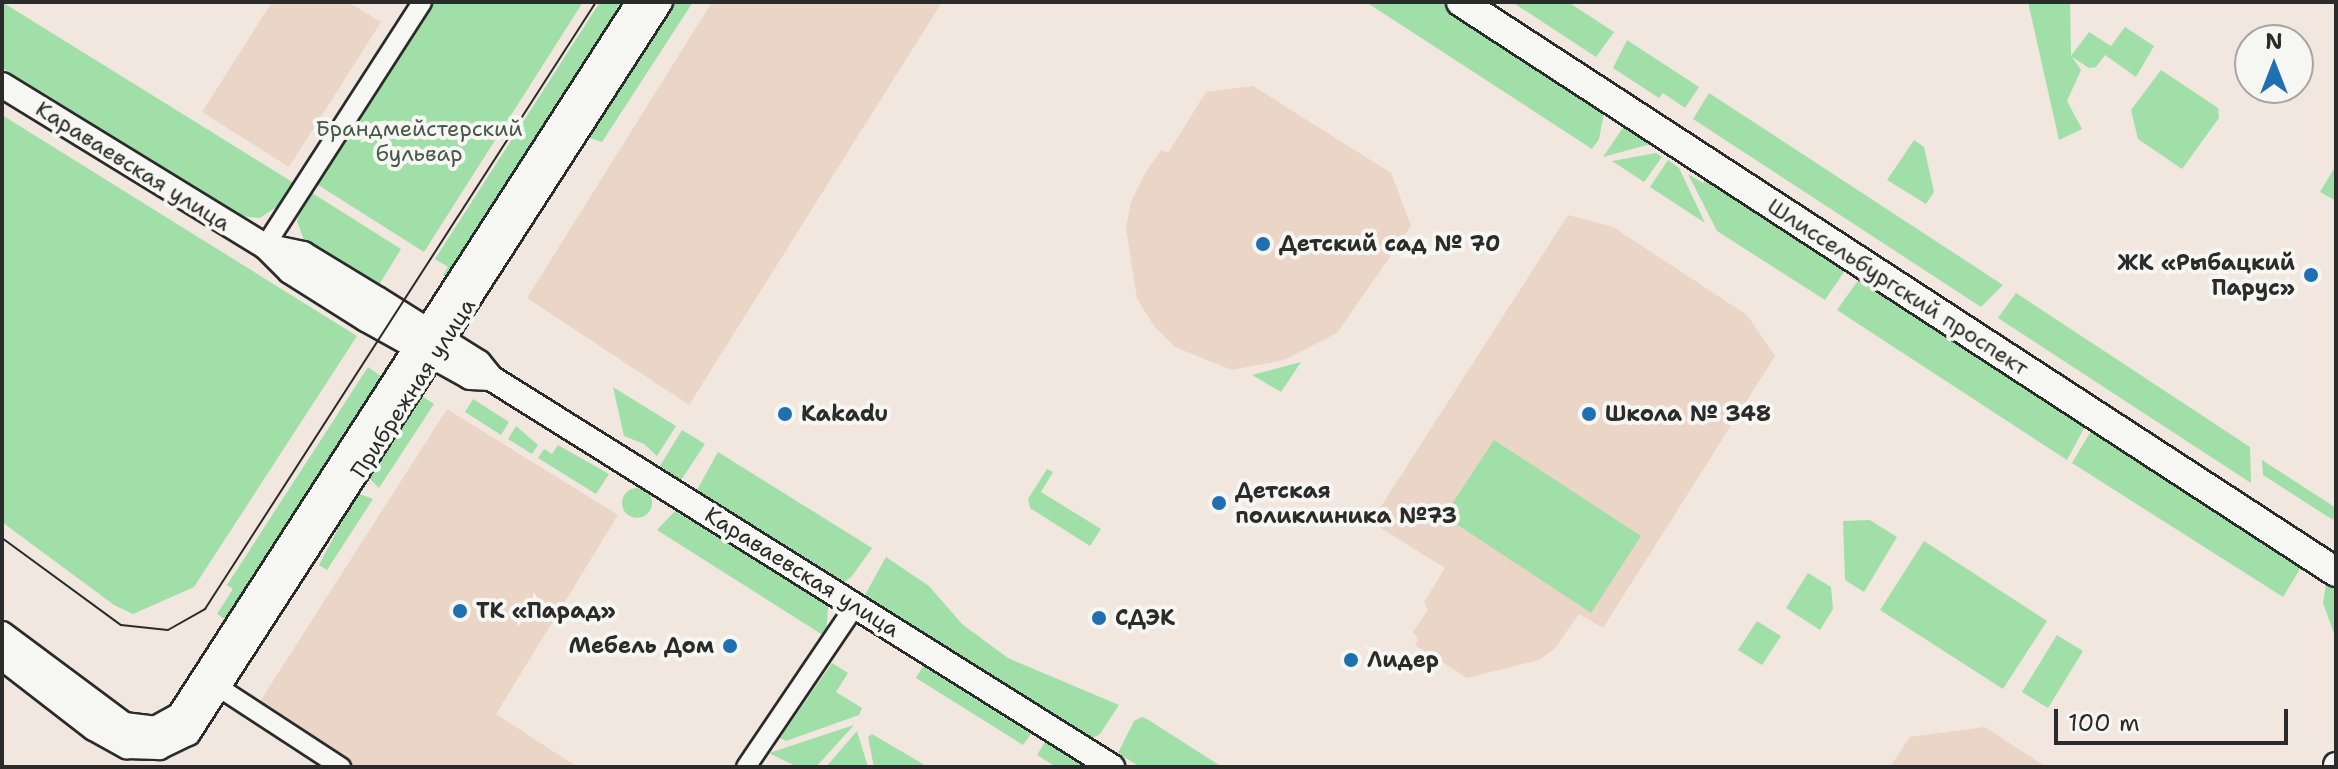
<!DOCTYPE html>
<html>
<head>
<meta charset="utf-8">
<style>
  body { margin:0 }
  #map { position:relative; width:2338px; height:769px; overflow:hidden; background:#f1e7de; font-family:"Shantell Sans",sans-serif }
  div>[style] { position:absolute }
  .built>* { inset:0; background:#ebd5c6 }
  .green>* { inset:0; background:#a0dfa8 }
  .round { border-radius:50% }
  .roads { filter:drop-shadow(2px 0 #2b2b2b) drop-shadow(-2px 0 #2b2b2b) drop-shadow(0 2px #2b2b2b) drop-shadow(0 -2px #2b2b2b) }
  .street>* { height:18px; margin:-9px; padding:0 9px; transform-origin:9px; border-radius:9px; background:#f6f6f2 }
  .secondary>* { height:24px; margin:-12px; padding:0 12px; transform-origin:12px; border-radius:12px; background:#f6f6f2 }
  .primary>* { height:28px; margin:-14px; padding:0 14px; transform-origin:14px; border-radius:14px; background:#f6f6f2 }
  .tram>* { height:2px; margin:-1px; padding:0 1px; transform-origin:1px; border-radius:1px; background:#2b2b2b }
  .dots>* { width:22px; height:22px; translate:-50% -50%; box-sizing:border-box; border:4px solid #f6f6f2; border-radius:50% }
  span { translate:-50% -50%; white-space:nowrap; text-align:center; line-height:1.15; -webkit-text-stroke:8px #f6f6f2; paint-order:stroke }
  .park-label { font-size:22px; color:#48584a }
  .street-label { font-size:22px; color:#2b2b2b }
  .poi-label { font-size:22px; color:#2b2b2b; font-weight:700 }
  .left { translate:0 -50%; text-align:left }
  .right { translate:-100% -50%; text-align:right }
  .frame { position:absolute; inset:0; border:4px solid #2b2b2b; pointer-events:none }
  .north { position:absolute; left:2234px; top:24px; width:80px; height:80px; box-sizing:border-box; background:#f6f6f2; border:2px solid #a5a5a2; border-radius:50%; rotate:0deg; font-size:22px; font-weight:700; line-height:32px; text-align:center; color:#2b2b2b }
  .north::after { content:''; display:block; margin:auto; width:28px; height:36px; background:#1f6fb2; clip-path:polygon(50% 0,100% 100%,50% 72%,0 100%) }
  .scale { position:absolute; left:2054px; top:709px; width:234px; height:36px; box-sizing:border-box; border:4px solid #2b2b2b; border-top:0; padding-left:10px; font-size:24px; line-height:28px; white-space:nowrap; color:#2b2b2b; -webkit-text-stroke:6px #f6f6f2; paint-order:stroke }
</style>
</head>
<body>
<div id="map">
  <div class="built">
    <i style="clip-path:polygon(272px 2px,348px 2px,381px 22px,289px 167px,202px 112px)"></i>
    <i style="clip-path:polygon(712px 2px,942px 2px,689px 405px,527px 298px)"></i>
    <i style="clip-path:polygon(1253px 86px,1391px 173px,1411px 226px,1337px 333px,1284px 360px,1232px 370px,1175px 347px,1154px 326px,1137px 299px,1126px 228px,1131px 202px,1144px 175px,1161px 150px,1168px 153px,1206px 92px)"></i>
    <i style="clip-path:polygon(1568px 215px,1613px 227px,1747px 315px,1775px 356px,1603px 628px,1579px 614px,1555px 648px,1539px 660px,1467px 678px,1415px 645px,1418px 639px,1413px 632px,1428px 610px,1424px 602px,1445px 568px,1371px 522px)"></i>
    <i style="clip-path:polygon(447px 409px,618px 515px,496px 714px,577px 767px,355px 767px,259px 703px)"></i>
    <i style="clip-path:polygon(1985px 727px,2046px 767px,1890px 767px,1910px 737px)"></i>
  </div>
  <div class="green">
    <i style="clip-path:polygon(2px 2px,294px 183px,279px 205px,260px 218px,238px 216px,2px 68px)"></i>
    <i style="clip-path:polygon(432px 2px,583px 2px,424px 252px,315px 183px)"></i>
    <i style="clip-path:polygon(600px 2px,627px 2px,449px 279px,443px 275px,448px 267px,435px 259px)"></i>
    <i style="clip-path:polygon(673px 2px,693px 2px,602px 142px,587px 137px)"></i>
    <i style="clip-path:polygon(1366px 2px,1442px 2px,1605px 108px,1599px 139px,1592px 149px)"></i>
    <i style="clip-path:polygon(1512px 2px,1568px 2px,1614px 32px,1596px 57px)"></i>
    <i style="clip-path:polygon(2028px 2px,2070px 2px,2071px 56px,2089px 32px,2111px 46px,2125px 27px,2154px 46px,2136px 77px,2105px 55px,2096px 67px,2089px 68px,2072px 57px,2081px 70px,2067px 101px,2082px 129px,2059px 140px)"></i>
    <i style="clip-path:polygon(1627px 40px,1699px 87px,1685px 108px,1663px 93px,1659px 98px,1613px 68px)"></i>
    <i style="clip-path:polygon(2161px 70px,2218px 108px,2219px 118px,2182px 169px,2138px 139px,2131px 110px)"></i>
    <i style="clip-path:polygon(1709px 93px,2003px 285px,1981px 307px,1693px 119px)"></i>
    <i style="clip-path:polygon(2px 115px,357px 336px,194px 587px,133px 614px,114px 605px,2px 522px)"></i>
    <i style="clip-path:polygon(1627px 122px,1658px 142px,1603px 157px)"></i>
    <i style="clip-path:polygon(1914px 140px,1924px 147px,1934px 192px,1926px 204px,1887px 180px)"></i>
    <i style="clip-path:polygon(1656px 153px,1662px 157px,1644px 182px,1612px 161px)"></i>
    <i style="clip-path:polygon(1668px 160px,1679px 168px,1705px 223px,1650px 187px)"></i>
    <i style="clip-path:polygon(2336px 165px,2336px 201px,2320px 192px)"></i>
    <i style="clip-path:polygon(1688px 174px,1703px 183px,1708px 175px,1848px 266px,1825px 300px,1717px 231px)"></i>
    <i style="clip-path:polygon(309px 191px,401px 249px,377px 288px,305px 243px,297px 221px)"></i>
    <i style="clip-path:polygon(1862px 275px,2087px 423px,2067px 460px,1837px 310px)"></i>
    <i style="clip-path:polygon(2016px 293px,2250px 447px,2251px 483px,1998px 318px)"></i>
    <i style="clip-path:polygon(1301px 362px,1281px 392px,1252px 375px)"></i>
    <i style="clip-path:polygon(368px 367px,385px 379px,228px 621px,217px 614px,233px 589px,227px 585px)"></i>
    <i style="clip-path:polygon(613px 387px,676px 426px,657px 456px,644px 444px,624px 436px)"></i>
    <i style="clip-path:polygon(420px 395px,434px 404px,379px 488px,367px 476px)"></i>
    <i style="clip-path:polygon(473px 399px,509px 422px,501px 435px,465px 412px)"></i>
    <i style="clip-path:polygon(516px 426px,538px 445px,532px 454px,508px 439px)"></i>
    <i style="clip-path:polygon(682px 430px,705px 444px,681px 480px,660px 466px)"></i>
    <i style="clip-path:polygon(2091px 431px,2303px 564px,2283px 597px,2072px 463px)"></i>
    <i style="clip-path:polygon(1494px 440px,1641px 536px,1591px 613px,1444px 516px)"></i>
    <i style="clip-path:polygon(558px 445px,609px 474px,596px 494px,538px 458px,544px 449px,552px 454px)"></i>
    <i style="clip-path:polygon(718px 452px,872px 548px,852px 576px,845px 582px,697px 490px)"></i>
    <i style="clip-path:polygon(2262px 460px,2336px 508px,2333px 520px,2263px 475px)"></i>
    <i style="clip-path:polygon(1047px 469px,1053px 472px,1041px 492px,1101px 529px,1090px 546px,1030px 508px,1028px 499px)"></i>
    <i class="round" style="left:622px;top:488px;width:30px;height:30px"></i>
    <i style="clip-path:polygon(357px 493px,373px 499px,327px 570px,319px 565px)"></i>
    <i style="clip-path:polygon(675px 511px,828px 606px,826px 637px,657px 530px)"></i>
    <i style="clip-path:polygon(1870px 520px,1897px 537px,1864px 592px,1845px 580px,1843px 521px)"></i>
    <i style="clip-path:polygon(1924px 541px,2047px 621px,2003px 689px,1880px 610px)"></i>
    <i style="clip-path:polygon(886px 557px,929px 586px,962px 624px,1008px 658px,1119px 705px,1100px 734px,1093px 738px,865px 595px)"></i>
    <i style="clip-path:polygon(1808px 573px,1831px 587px,1833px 609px,1820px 630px,1786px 608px)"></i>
    <i style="clip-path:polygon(2327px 578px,2336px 587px,2336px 639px,2323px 603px)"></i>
    <i style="clip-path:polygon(1757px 621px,1781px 636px,1762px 665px,1738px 650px)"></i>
    <i style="clip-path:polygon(2057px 635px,2083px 651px,2048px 708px,2022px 692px)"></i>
    <i style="clip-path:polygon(832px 663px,848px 673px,836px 692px,862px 708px,859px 715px,786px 741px,780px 738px)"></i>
    <i style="clip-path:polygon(923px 666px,1031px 734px,1023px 745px,916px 678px)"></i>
    <i style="clip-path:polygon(1142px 717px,1147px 719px,1222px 767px,1140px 767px,1118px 753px,1134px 721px)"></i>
    <i style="clip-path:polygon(854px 725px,816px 767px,797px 767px,769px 753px)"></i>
    <i style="clip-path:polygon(857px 731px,868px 767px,826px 767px)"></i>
    <i style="clip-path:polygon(872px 734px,928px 767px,874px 767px,868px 737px)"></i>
    <i style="clip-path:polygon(1045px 742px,1085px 767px,1056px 767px,1037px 755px)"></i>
  </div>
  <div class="roads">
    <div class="street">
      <i style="left:265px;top:246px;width:290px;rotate:-57.2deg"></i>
      <i style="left:209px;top:681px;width:158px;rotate:33.1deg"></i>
      <i style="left:746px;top:767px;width:194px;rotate:-55.9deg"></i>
    </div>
    <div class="secondary">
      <i style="left:2px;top:85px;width:308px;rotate:31.5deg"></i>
      <i style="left:265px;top:246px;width:35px;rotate:45deg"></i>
      <i style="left:290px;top:271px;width:90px;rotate:32.3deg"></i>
      <i style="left:366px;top:319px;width:119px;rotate:29.1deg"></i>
      <i style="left:470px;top:377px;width:21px;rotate:3deg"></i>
      <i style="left:265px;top:246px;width:39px;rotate:12deg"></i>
      <i style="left:303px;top:254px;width:87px;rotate:31.3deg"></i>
      <i style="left:377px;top:299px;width:120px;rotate:32.1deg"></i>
      <i style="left:479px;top:363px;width:19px;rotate:51deg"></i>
      <i style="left:491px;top:378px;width:733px;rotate:32.06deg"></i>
      <i style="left:2px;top:634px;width:152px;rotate:36.7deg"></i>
      <i style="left:124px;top:725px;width:31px;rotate:7deg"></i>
      <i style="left:155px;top:729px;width:29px;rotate:-29deg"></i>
      <i style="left:180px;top:715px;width:848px;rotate:-57.23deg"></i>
      <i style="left:2px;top:657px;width:116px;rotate:37.7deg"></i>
      <i style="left:94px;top:728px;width:38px;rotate:29deg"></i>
      <i style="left:127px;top:746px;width:32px;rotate:2deg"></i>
      <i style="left:159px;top:747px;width:32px;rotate:-26deg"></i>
      <i style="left:188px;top:733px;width:870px;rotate:-57.15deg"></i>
      <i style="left:2336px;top:767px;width:2px;rotate:-90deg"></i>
    </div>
    <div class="primary">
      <i style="left:1461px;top:2px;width:1044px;rotate:33.08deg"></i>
    </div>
  </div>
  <div class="tram">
    <i style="left:2px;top:538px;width:147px;rotate:36.2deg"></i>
    <i style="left:121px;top:625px;width:47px;rotate:6.1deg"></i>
    <i style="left:168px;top:630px;width:43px;rotate:-29.6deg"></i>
    <i style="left:205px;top:609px;width:722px;rotate:-57.21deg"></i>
  </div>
  <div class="dots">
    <i style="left:1263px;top:244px;background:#1f6fb2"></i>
    <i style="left:2311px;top:275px;background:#1f6fb2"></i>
    <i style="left:785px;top:414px;background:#1f6fb2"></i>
    <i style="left:1589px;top:414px;background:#1f6fb2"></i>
    <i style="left:1219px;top:503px;background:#1f6fb2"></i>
    <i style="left:460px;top:611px;background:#1f6fb2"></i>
    <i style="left:1099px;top:618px;background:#1f6fb2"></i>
    <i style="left:730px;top:646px;background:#1f6fb2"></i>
    <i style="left:1351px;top:660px;background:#1f6fb2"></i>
  </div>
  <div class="park-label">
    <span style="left:419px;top:141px">Брандмейстерский<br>бульвар</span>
  </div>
  <div class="street-label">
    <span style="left:133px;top:166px;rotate:32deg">Караваевская улица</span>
    <span style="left:1898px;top:287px;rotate:33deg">Шлиссельбургский проспект</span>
    <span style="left:413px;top:388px;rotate:-57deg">Прибрежная улица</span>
    <span style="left:802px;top:572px;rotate:32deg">Караваевская улица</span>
  </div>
  <div class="poi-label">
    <span class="left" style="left:1279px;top:244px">Детский сад № 70</span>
    <span class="right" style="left:2295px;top:275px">ЖК «Рыбацкий<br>Парус»</span>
    <span class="left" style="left:801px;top:414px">Kakadu</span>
    <span class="left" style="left:1605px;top:414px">Школа № 348</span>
    <span class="left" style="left:1235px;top:503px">Детская<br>поликлиника №73</span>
    <span class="left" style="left:476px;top:611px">ТК «Парад»</span>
    <span class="left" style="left:1115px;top:618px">СДЭК</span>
    <span class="right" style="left:714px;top:646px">Мебель Дом</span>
    <span class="left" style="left:1367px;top:660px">Лидер</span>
  </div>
  <div class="frame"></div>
  <div class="north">N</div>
  <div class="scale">100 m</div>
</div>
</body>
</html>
